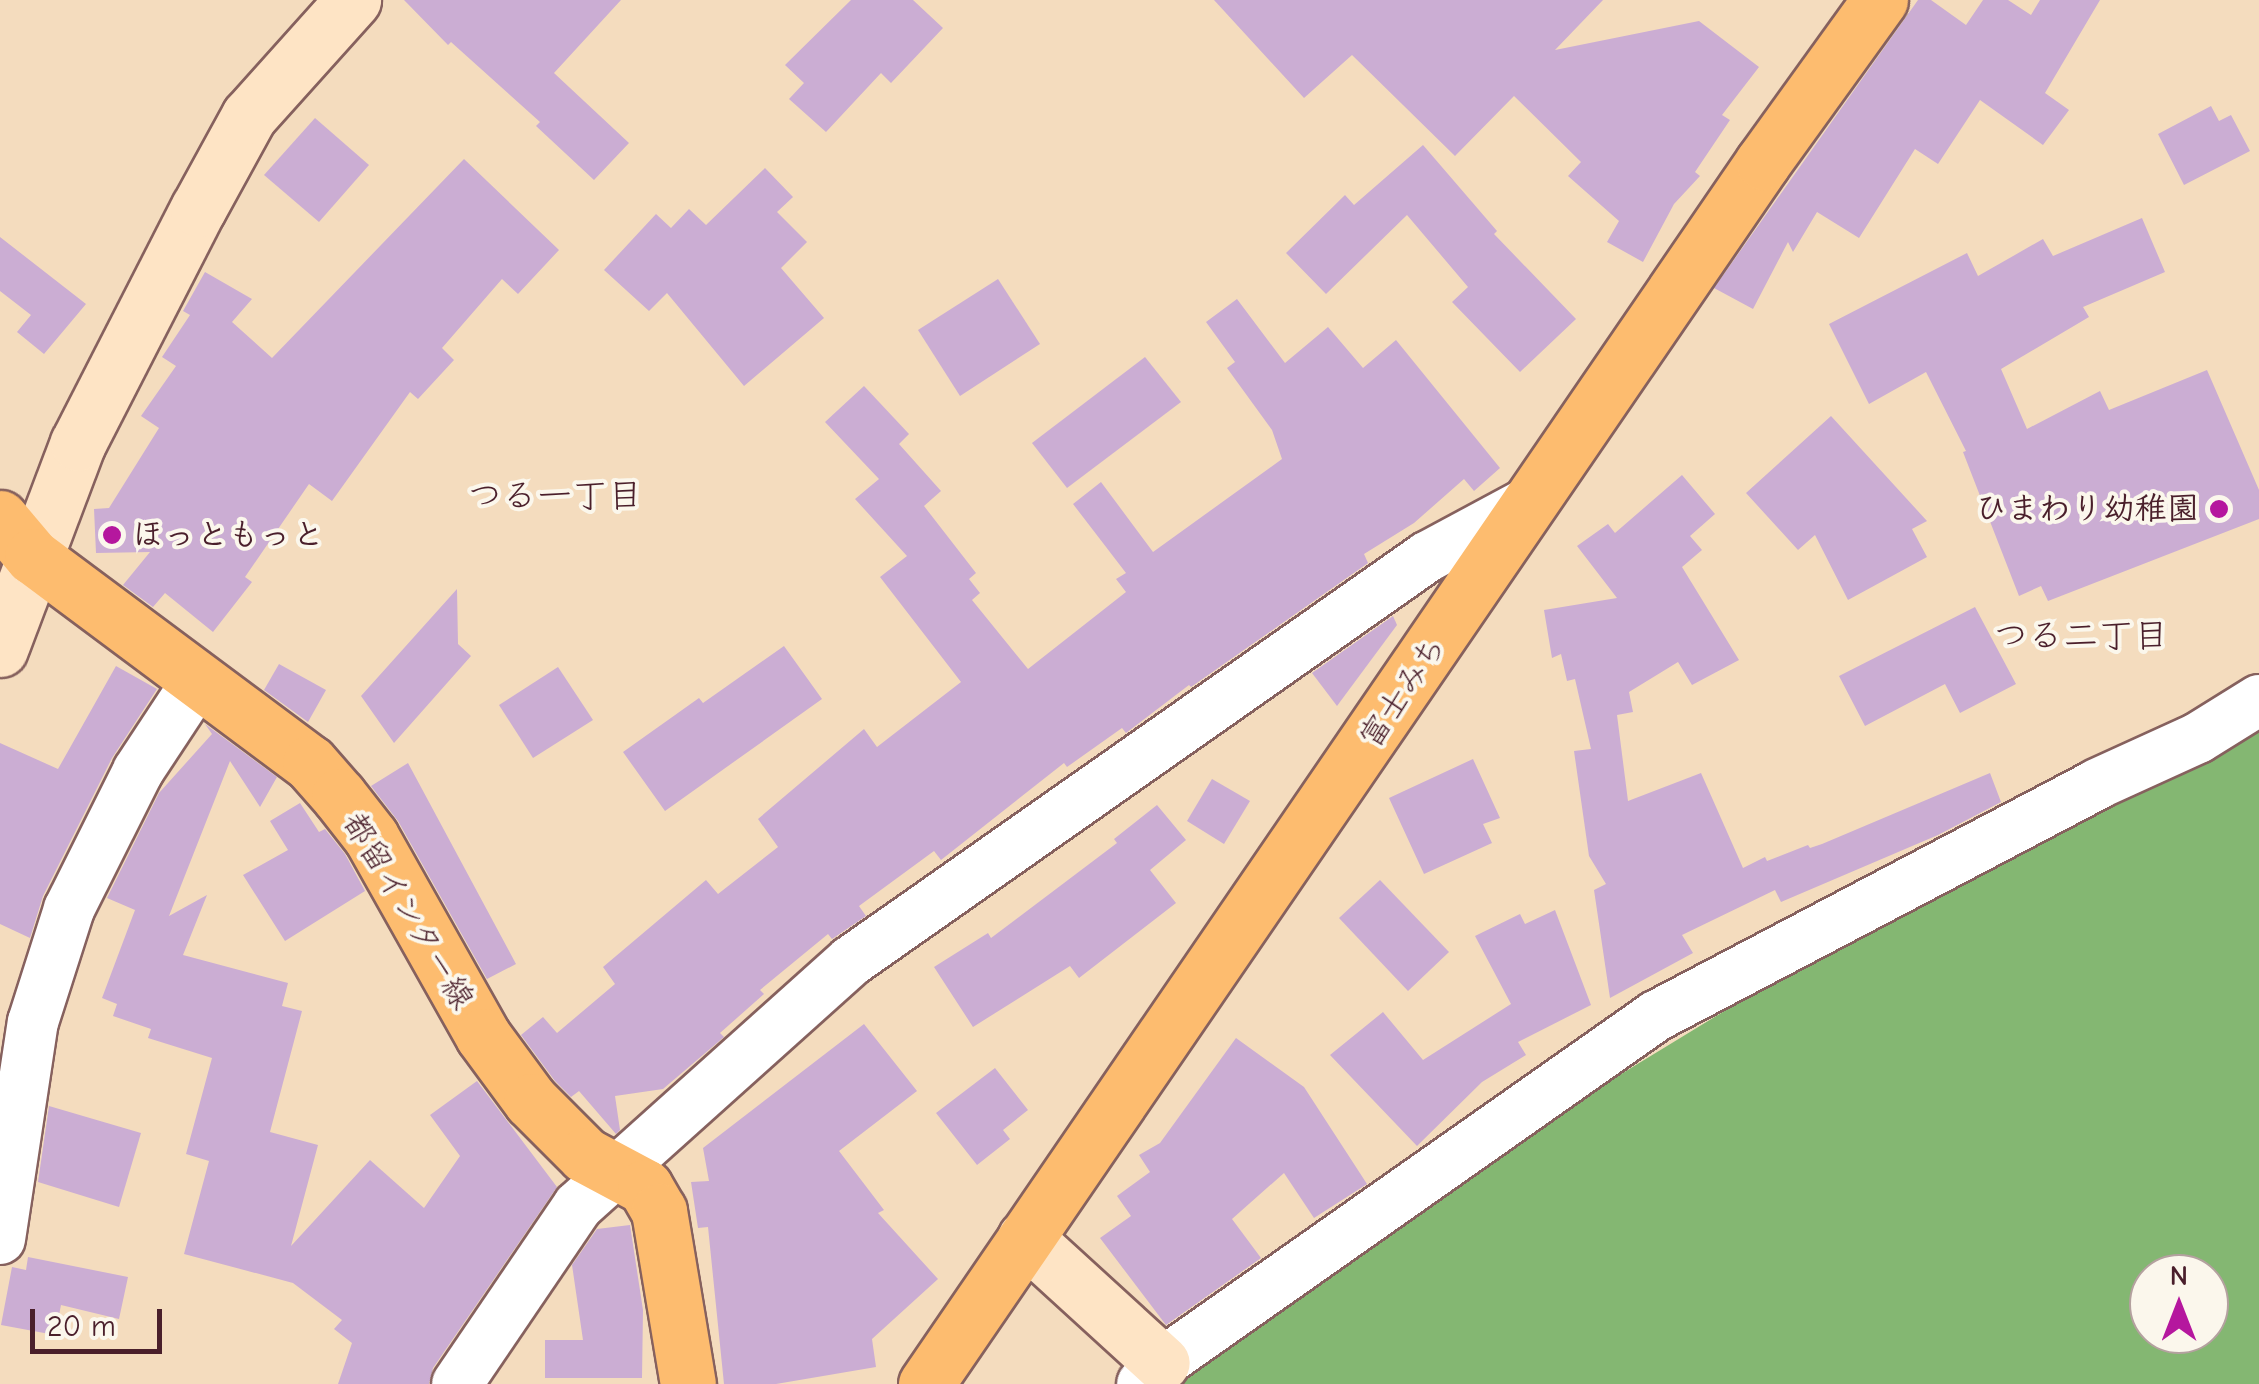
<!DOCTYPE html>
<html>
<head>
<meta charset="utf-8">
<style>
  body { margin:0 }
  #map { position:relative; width:2259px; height:1384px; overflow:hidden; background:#f4dcbe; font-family:"Comic Neue","Klee One",sans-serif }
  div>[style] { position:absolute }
  .forest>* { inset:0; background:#84b772 }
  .building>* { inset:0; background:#cbadd3 }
  .roads { filter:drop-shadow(2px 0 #86615e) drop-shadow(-2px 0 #86615e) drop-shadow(0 2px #86615e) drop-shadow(0 -2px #86615e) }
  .street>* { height:50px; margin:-25px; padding:0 25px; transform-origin:25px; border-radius:25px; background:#fff }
  .secondary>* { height:55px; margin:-27.5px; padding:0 27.5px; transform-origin:27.5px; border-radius:27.5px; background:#fee4c5 }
  .primary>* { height:55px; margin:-27.5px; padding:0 27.5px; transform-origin:27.5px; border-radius:27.5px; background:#fdbc6f }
  .highway>* { height:55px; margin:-27.5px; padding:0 27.5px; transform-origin:27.5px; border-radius:27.5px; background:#fdbc6f }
  .dots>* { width:28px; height:28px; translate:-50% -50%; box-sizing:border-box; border:5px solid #fbf7ec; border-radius:50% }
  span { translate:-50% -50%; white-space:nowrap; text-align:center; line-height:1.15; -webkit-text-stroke:8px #fbf7ec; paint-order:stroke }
  .poi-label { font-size:32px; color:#4a1f2b; font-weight:700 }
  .right { translate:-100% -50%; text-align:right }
  .left { translate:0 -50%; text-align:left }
  .street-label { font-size:32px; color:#4a1f2b }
  .neighbourhood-label { font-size:35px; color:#4a1f2b }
  .north { position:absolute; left:2129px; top:1254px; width:100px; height:100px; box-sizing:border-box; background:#fbf7ec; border:2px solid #b4a19f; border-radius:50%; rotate:0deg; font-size:28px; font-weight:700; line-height:40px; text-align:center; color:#4a1f2b }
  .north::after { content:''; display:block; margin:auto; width:35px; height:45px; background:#b5179e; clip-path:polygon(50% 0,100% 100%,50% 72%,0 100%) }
  .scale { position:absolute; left:30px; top:1309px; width:132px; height:45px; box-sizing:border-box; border:5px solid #4a1f2b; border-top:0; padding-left:12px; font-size:30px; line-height:35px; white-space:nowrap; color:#4a1f2b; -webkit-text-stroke:8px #fbf7ec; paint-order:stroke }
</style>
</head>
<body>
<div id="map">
  <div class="forest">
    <i style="clip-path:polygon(evenodd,2259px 729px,2259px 1384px,1173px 1384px,1260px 1294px,2097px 784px,2259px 729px,2149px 1274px,2209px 1274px,2209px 1334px,2149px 1334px,2149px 1274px)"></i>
  </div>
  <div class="building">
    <i style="clip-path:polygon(404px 0,621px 0,554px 73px,629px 143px,594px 180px,536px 126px,540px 122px,451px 42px,448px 45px)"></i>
    <i style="clip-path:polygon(851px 0,913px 0,943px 28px,891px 83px,881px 73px,826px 132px,789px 99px,804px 83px,785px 65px)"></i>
    <i style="clip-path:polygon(1214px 0,1603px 0,1555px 50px,1699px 21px,1759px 67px,1722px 115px,1730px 120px,1695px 172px,1700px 176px,1674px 204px,1643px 262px,1607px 242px,1619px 221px,1568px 176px,1581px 162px,1514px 96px,1455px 156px,1352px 55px,1304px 98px)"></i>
    <i style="clip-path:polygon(1918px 0,1931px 0,1966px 25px,1983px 0,2008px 0,2031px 15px,2040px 0,2100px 0,2045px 93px,2069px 110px,2043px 145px,1980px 100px,1938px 164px,1915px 149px,1859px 238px,1817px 212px,1793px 252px,1788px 242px,1753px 309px,1714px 288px)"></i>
    <i style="clip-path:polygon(2211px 106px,2219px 121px,2231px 115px,2250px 151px,2184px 185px,2158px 134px)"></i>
    <i style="clip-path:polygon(315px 118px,369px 165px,319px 222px,264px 175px)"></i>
    <i style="clip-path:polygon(1423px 145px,1497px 231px,1494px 234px,1576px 319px,1520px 372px,1452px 302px,1468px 287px,1407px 215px,1326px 294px,1286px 253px,1345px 195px,1354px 205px)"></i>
    <i style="clip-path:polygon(464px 159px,559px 250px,518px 294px,502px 279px,442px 348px,454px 360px,418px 399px,410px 392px,332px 501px,309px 484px,245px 577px,252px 582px,213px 632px,165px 593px,153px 607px,123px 585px,150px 552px,96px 553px,94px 509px,109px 508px,159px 428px,141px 416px,176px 366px,162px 357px,190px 315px,183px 311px,205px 272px,252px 299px,232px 322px,272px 358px)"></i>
    <i style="clip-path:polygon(765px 168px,793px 197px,777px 212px,807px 242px,781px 268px,824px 318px,744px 386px,667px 293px,649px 311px,604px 270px,656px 214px,671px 228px,689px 209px,706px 225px)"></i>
    <i style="clip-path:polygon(2142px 218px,2165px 272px,2083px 307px,2089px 317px,2001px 369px,2027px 429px,2100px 391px,2109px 410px,2207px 370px,2259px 490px,2259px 519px,2048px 601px,2041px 586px,2019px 596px,1963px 452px,1966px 451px,1926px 372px,1869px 404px,1829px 324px,1967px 253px,1978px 276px,2043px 239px,2053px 256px)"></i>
    <i style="clip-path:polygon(0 237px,86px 304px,44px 354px,17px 332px,31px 315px,0 291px)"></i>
    <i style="clip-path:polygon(998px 279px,1040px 344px,960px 396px,918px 330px)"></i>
    <i style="clip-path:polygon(1237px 299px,1285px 363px,1328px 327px,1363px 368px,1396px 340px,1500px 468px,1474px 491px,1464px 479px,1414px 523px,1364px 554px,1368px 563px,1191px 687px,1189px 685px,1126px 733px,1122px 728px,1067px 767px,1064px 763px,941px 860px,934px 851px,859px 906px,866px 916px,832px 939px,828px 934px,760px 990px,764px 994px,720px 1033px,724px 1037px,663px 1089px,615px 1096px,620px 1130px,616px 1134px,579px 1091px,571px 1097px,555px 1081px,521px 1035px,543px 1017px,557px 1033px,615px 984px,603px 967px,706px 880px,718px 894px,778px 847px,758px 819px,864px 729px,877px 747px,961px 682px,880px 577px,907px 556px,855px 499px,879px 479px,825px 422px,864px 386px,909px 434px,899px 444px,941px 491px,924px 506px,976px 573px,969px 579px,980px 593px,972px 600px,1028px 669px,1126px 592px,1116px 579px,1126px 573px,1073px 504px,1101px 482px,1153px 552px,1282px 459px,1272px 430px,1227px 368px,1235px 362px,1206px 322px)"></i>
    <i style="clip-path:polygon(1145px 357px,1181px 402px,1067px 488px,1032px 443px)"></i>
    <i style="clip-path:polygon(1831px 416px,1927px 521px,1912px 529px,1927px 557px,1848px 600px,1815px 535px,1798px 550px,1746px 493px)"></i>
    <i style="clip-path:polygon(1682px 475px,1715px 514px,1690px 536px,1702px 550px,1682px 567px,1739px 660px,1692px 685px,1678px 662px,1629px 692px,1633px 712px,1617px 715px,1628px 801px,1701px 773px,1743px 868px,1765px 857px,1767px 861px,1808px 845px,1810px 848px,1822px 844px,1990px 773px,2001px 802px,1938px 835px,1781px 902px,1775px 890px,1682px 935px,1693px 953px,1610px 998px,1594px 890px,1606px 884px,1589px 856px,1574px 751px,1591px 749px,1575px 679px,1567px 681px,1561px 654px,1552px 658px,1544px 610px,1617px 598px,1577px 546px,1608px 524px,1615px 533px)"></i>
    <i style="clip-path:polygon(457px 589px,458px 644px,471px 656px,394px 743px,361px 696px)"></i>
    <i style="clip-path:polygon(1975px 607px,2016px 684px,1960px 713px,1945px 684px,1865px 726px,1839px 676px)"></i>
    <i style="clip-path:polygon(1393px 616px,1397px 625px,1337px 706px,1312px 673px)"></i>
    <i style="clip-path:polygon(784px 646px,822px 699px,665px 811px,623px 752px,699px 698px,703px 703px)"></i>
    <i style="clip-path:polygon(279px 664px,326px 690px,308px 722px,264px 690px)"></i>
    <i style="clip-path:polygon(116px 666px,157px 689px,112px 758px,43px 896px,30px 938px,0 924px,0 743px,58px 769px)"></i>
    <i style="clip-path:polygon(558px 667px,593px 720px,533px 758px,499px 705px)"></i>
    <i style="clip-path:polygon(205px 724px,277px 777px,260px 807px,230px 761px,169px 916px,207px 895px,183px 955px,288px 983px,282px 1006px,302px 1011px,270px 1132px,318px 1145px,291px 1246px,370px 1160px,424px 1208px,460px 1156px,430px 1115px,477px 1081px,557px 1187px,433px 1368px,429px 1384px,338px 1384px,352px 1343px,334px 1329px,342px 1320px,293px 1283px,184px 1254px,209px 1161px,186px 1154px,212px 1058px,148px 1038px,151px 1029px,113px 1016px,117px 1004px,102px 998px,135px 910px,107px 898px,159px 793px,212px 734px)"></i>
    <i style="clip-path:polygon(1473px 759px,1500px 818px,1483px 824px,1492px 843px,1424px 874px,1389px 798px)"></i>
    <i style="clip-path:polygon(408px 763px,516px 964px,487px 979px,398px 821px,371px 786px)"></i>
    <i style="clip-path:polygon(1212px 779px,1250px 801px,1224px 844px,1187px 821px)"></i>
    <i style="clip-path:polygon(300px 803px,319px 832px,325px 829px,345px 854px,365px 891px,285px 941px,243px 875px,288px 850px,270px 821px)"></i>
    <i style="clip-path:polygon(1157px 805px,1186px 840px,1150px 870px,1176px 903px,1079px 978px,1070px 966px,973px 1027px,934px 967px,988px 933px,991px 938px,1117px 843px,1114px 839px)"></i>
    <i style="clip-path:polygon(1380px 880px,1449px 952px,1408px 991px,1339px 918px)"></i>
    <i style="clip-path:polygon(1555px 910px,1591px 1005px,1518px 1042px,1526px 1055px,1482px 1082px,1417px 1146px,1330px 1055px,1383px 1012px,1423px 1060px,1511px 1004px,1475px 936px,1520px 914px,1525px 924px)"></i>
    <i style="clip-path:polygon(864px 1024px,917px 1091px,839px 1151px,884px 1210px,878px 1213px,938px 1279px,872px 1339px,876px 1367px,776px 1384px,724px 1384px,708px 1227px,698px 1228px,691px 1182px,709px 1181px,703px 1148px)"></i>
    <i style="clip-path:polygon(1236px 1038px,1304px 1087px,1367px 1184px,1314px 1218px,1284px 1173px,1232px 1219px,1261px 1258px,1166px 1325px,1100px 1238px,1131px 1216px,1117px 1196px,1150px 1172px,1139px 1155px,1160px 1143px)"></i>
    <i style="clip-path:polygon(995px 1068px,1028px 1110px,1003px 1130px,1010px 1139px,977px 1165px,936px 1113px)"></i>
    <i style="clip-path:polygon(49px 1106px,141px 1133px,119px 1207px,38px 1182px)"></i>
    <i style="clip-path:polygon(630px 1225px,643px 1310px,642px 1378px,545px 1378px,545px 1340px,583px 1340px,572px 1265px,597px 1229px)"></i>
    <i style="clip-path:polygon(28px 1257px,128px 1277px,119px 1319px,61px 1305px,55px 1335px,1px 1325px,12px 1267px,26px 1270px)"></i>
  </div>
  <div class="roads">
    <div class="street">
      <i style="left:0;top:1239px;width:219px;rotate:-81.4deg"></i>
      <i style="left:33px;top:1022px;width:119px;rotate:-72.3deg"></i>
      <i style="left:69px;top:909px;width:154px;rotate:-63.4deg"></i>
      <i style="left:138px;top:771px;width:109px;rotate:-56.6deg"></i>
      <i style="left:457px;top:1384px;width:215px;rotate:-55.8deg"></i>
      <i style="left:578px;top:1206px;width:367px;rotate:-41.9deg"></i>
      <i style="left:851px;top:961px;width:704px;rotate:-35.05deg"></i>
      <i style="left:1427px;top:557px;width:118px;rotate:-28.3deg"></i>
      <i style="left:1142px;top:1384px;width:29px;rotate:-46deg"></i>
      <i style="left:1162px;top:1363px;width:604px;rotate:-35.09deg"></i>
      <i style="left:1656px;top:1016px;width:498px;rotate:-27.7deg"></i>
      <i style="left:2097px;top:784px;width:111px;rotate:-24.5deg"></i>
      <i style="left:2198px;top:738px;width:72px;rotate:-31.9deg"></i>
    </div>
    <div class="secondary">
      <i style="left:0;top:649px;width:220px;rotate:-69.3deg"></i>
      <i style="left:78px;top:443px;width:263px;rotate:-62.9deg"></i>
      <i style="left:198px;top:209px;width:106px;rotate:-61.3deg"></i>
      <i style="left:249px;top:116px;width:156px;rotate:-48.1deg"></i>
      <i style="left:1025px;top:1238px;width:185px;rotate:42.4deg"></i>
    </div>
    <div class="primary">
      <i style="left:0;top:518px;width:50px;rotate:49.9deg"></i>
      <i style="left:32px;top:556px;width:347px;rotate:36.7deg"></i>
      <i style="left:310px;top:763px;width:44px;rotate:48.7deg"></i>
      <i style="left:339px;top:796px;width:52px;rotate:52deg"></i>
      <i style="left:371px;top:837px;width:228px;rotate:60.6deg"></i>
      <i style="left:483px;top:1036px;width:81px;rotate:53.6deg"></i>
      <i style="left:531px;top:1101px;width:76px;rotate:45deg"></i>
      <i style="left:585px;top:1155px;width:68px;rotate:28.1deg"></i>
      <i style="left:645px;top:1187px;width:28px;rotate:60deg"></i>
      <i style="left:659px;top:1211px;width:175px;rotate:80.5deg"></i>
    </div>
    <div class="highway">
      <i style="left:926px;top:1384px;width:1481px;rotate:-55.59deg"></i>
      <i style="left:1763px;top:162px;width:200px;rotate:-54.2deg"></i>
    </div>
  </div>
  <div class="dots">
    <i style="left:2219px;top:509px;background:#b5179e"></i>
    <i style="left:112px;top:535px;background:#b5179e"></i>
  </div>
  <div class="poi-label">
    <span class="right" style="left:2199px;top:509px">ひまわり幼稚園</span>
    <span class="left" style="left:132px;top:535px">ほっともっと</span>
  </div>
  <div class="street-label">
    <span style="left:1403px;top:692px;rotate:-56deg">富士みち</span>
    <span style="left:408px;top:911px;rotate:59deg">都留インター線</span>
  </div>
  <div class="neighbourhood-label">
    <span style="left:555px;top:496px">つる一丁目</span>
    <span style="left:2081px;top:636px">つる二丁目</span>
  </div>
  <div class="north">N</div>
  <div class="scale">20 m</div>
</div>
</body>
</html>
